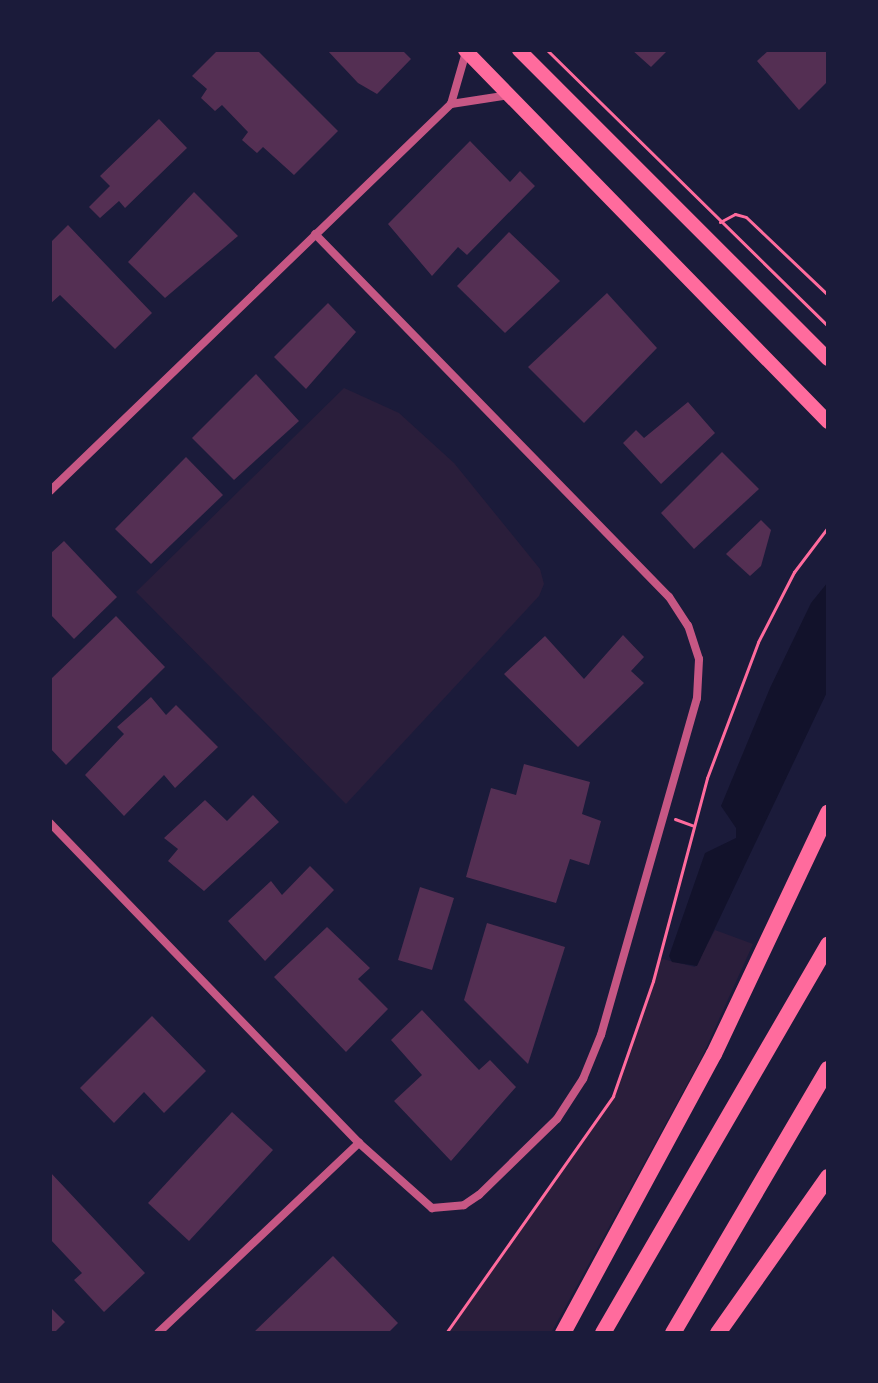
<!DOCTYPE html>
<html>
<head>
<meta charset="utf-8">
<style>
  body { margin:0 }
  #map { position:relative; width:878px; height:1383px; overflow:hidden; background:#1b1b3a; font-family:"Varela Round",sans-serif }
  div>[style] { position:absolute }
  .green>* { inset:0; background:#2a1e3b }
  .water>* { inset:0; background:#12122b }
  .building>* { inset:0; background:#542f53 }
  .path>* { height:3px; margin:-1.5px; padding:0 1.5px; transform-origin:1.5px; border-radius:1.5px; background:#ff6b9d }
  .minor>* { height:8px; margin:-4px; padding:0 4px; transform-origin:4px; border-radius:4px; background:#c65784 }
  .primary>* { height:14px; margin:-7px; padding:0 7px; transform-origin:7px; border-radius:7px; background:#ff6b9d }
  .motorway>* { height:16px; margin:-8px; padding:0 8px; transform-origin:8px; border-radius:8px; background:#ff6b9d }
  span { translate:-50% -50%; white-space:nowrap; text-align:center; line-height:1.15; -webkit-text-stroke:6px #1b1b3a; paint-order:stroke }
  .frame { position:absolute; inset:0; border:52px solid #1b1b3a; pointer-events:none }
</style>
</head>
<body>
<div id="map">
  <div class="green">
    <i style="clip-path:polygon(344px 388px,399px 413px,454px 463px,540px 569px,544px 584px,539px 596px,346px 804px,136px 592px)"></i>
    <i style="clip-path:polygon(715px 930px,753px 944px,701px 1059px,551px 1333px,446px 1333px,613px 1096px,659px 958px,695px 967px)"></i>
  </div>
  <div class="water">
    <i style="clip-path:polygon(828px 582px,828px 690px,697px 966px,672px 962px,669px 956px,705px 853px,736px 838px,736px 828px,721px 806px,770px 688px,811px 603px)"></i>
  </div>
  <div class="building">
    <i style="clip-path:polygon(218px 50px,257px 50px,338px 131px,294px 175px,263px 147px,257px 153px,242px 140px,248px 132px,222px 105px,215px 111px,201px 98px,207px 89px,192px 76px)"></i>
    <i style="clip-path:polygon(327px 50px,402px 50px,411px 59px,377px 94px,358px 83px)"></i>
    <i style="clip-path:polygon(632px 50px,668px 50px,651px 67px)"></i>
    <i style="clip-path:polygon(769px 50px,828px 50px,828px 81px,799px 110px,757px 61px)"></i>
    <i style="clip-path:polygon(159px 119px,187px 148px,125px 208px,119px 201px,100px 218px,89px 207px,110px 186px,100px 176px)"></i>
    <i style="clip-path:polygon(470px 141px,510px 182px,520px 171px,535px 186px,467px 255px,458px 247px,432px 276px,388px 224px)"></i>
    <i style="clip-path:polygon(194px 192px,238px 236px,165px 298px,128px 262px)"></i>
    <i style="clip-path:polygon(68px 225px,152px 313px,115px 349px,60px 295px,50px 304px,50px 243px)"></i>
    <i style="clip-path:polygon(509px 232px,560px 281px,505px 333px,457px 286px)"></i>
    <i style="clip-path:polygon(607px 293px,657px 348px,584px 423px,528px 367px)"></i>
    <i style="clip-path:polygon(328px 303px,356px 332px,306px 389px,274px 357px)"></i>
    <i style="clip-path:polygon(256px 374px,299px 421px,234px 480px,192px 438px)"></i>
    <i style="clip-path:polygon(688px 402px,715px 433px,661px 484px,623px 443px,636px 430px,644px 438px)"></i>
    <i style="clip-path:polygon(722px 452px,759px 489px,694px 549px,661px 513px)"></i>
    <i style="clip-path:polygon(186px 457px,223px 495px,151px 564px,115px 529px)"></i>
    <i style="clip-path:polygon(761px 520px,771px 530px,761px 566px,750px 576px,726px 554px)"></i>
    <i style="clip-path:polygon(64px 541px,117px 597px,74px 639px,50px 614px,50px 554px)"></i>
    <i style="clip-path:polygon(116px 616px,165px 667px,66px 765px,50px 748px,50px 680px)"></i>
    <i style="clip-path:polygon(623px 635px,644px 657px,631px 671px,644px 683px,578px 747px,504px 674px,545px 636px,584px 679px)"></i>
    <i style="clip-path:polygon(151px 697px,166px 715px,176px 705px,218px 747px,175px 788px,164px 775px,124px 816px,85px 775px,124px 734px,117px 727px)"></i>
    <i style="clip-path:polygon(524px 764px,590px 782px,582px 814px,601px 821px,589px 865px,570px 859px,556px 903px,466px 877px,491px 788px,516px 795px)"></i>
    <i style="clip-path:polygon(253px 795px,279px 822px,204px 891px,168px 861px,178px 849px,164px 838px,205px 800px,227px 821px)"></i>
    <i style="clip-path:polygon(310px 866px,334px 890px,265px 961px,228px 921px,271px 881px,282px 895px)"></i>
    <i style="clip-path:polygon(420px 887px,454px 898px,432px 970px,398px 960px)"></i>
    <i style="clip-path:polygon(487px 923px,565px 947px,528px 1064px,464px 1000px)"></i>
    <i style="clip-path:polygon(327px 927px,370px 968px,358px 979px,388px 1009px,346px 1052px,274px 977px)"></i>
    <i style="clip-path:polygon(422px 1010px,479px 1070px,490px 1060px,516px 1087px,451px 1161px,394px 1101px,422px 1075px,391px 1040px)"></i>
    <i style="clip-path:polygon(152px 1016px,206px 1071px,164px 1113px,144px 1092px,114px 1123px,80px 1088px)"></i>
    <i style="clip-path:polygon(232px 1112px,273px 1150px,189px 1241px,148px 1203px)"></i>
    <i style="clip-path:polygon(50px 1172px,145px 1273px,104px 1312px,74px 1280px,82px 1273px,50px 1239px)"></i>
    <i style="clip-path:polygon(333px 1256px,398px 1323px,388px 1333px,253px 1333px)"></i>
    <i style="clip-path:polygon(50px 1307px,65px 1322px,54px 1333px,50px 1333px)"></i>
  </div>
  <div class="path">
    <i style="left:547px;top:50px;width:394px;rotate:44.5deg"></i>
    <i style="left:720px;top:222px;width:17px;rotate:-28deg"></i>
    <i style="left:735px;top:214px;width:11px;rotate:15deg"></i>
    <i style="left:746px;top:217px;width:113px;rotate:43.6deg"></i>
    <i style="left:675px;top:819px;width:20px;rotate:20deg"></i>
    <i style="left:446px;top:1333px;width:290px;rotate:-54.8deg"></i>
    <i style="left:613px;top:1096px;width:122px;rotate:-70.8deg"></i>
    <i style="left:653px;top:981px;width:210px;rotate:-75.1deg"></i>
    <i style="left:707px;top:778px;width:145px;rotate:-69.4deg"></i>
    <i style="left:758px;top:642px;width:79px;rotate:-62.8deg"></i>
    <i style="left:794px;top:572px;width:56px;rotate:-52.9deg"></i>
  </div>
  <div class="minor">
    <i style="left:451px;top:104px;width:59px;rotate:-8.8deg"></i>
    <i style="left:50px;top:491px;width:557px;rotate:-43.98deg"></i>
    <i style="left:451px;top:104px;width:54px;rotate:-73.9deg"></i>
    <i style="left:50px;top:823px;width:445px;rotate:46deg"></i>
    <i style="left:359px;top:1143px;width:98px;rotate:41.7deg"></i>
    <i style="left:432px;top:1208px;width:32px;rotate:-5deg"></i>
    <i style="left:464px;top:1205px;width:18px;rotate:-34deg"></i>
    <i style="left:479px;top:1195px;width:109px;rotate:-44.3deg"></i>
    <i style="left:557px;top:1119px;width:48px;rotate:-57deg"></i>
    <i style="left:583px;top:1079px;width:48px;rotate:-67.8deg"></i>
    <i style="left:601px;top:1035px;width:350px;rotate:-74.1deg"></i>
    <i style="left:697px;top:698px;width:39px;rotate:-87deg"></i>
    <i style="left:699px;top:659px;width:35px;rotate:-108deg"></i>
    <i style="left:688px;top:626px;width:35px;rotate:-123deg"></i>
    <i style="left:669px;top:597px;width:507px;rotate:-134.28deg"></i>
    <i style="left:158px;top:1333px;width:277px;rotate:-43.4deg"></i>
  </div>
  <div class="primary">
    <i style="left:465px;top:50px;width:520px;rotate:45.7deg"></i>
    <i style="left:519px;top:50px;width:437px;rotate:45deg"></i>
  </div>
  <div class="motorway">
    <i style="left:563px;top:1333px;width:317px;rotate:-61.6deg"></i>
    <i style="left:714px;top:1054px;width:267px;rotate:-64.7deg"></i>
    <i style="left:603px;top:1333px;width:449px;rotate:-59.9deg"></i>
    <i style="left:673px;top:1333px;width:306px;rotate:-59.6deg"></i>
    <i style="left:718px;top:1333px;width:191px;rotate:-54.8deg"></i>
  </div>
  <div class="frame"></div>
</div>
</body>
</html>
